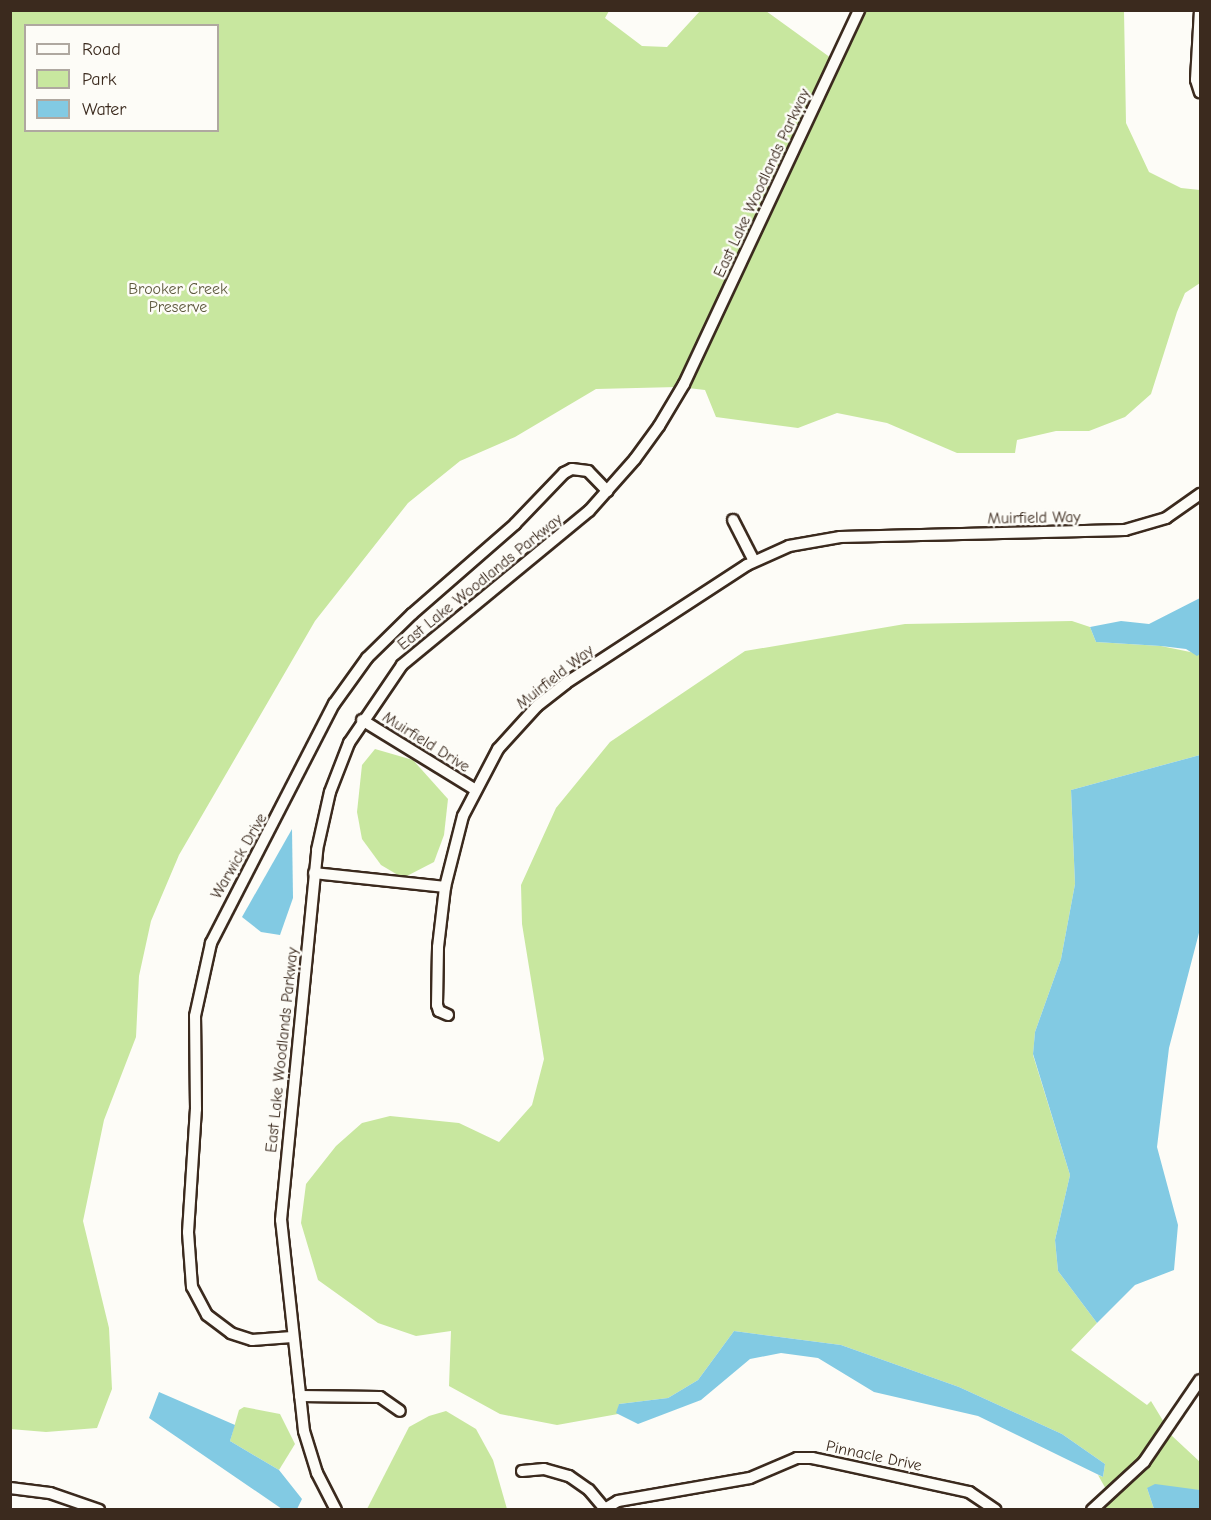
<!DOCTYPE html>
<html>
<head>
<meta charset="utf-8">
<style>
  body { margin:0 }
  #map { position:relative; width:1211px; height:1520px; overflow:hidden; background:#fdfcf7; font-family:"Comic Neue",sans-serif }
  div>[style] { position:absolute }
  .green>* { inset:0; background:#c8e79f }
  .water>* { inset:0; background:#82cae3 }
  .roads { filter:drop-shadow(2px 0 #3b2a1e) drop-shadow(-2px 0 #3b2a1e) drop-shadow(0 2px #3b2a1e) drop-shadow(0 -2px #3b2a1e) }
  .minor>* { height:10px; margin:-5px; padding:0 5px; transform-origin:5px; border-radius:5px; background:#fdfcf7 }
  span { translate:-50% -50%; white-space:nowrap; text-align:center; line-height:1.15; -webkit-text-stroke:5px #fdfcf7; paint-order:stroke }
  .street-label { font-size:16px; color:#3b2a1e }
  .park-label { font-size:16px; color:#5e593e }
  .frame { position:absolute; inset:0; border:12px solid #3b2a1e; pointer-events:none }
  .legend { position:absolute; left:24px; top:24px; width:195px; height:108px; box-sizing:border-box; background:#fdfcf7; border:2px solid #afa8a0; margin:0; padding:8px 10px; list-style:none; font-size:18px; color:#3b2a1e }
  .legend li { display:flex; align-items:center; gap:12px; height:30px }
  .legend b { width:30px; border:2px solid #afa8a0 }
</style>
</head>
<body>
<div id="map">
  <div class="green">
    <i style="clip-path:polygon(evenodd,10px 11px,609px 11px,605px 18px,642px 46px,667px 47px,700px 11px,766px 11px,831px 58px,677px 387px,596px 389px,515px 437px,460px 461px,408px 503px,315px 621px,179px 855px,151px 921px,139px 976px,136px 1037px,104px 1120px,83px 1221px,109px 1328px,112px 1389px,97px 1428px,46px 1432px,10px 1429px,10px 11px,26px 26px,218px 26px,218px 130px,26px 130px,26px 26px)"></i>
    <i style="clip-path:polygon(864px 11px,1124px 11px,1126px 123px,1149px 172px,1181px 188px,1200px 190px,1200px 283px,1185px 293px,1177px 312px,1151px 394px,1125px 417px,1089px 431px,1056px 431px,1017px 440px,1015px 453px,957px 453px,887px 423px,837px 413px,798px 428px,716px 417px,705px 390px,688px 388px)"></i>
    <i style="clip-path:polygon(1072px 621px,1090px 627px,1096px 642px,1161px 646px,1200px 654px,1200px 755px,1071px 790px,1075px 884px,1061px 959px,1035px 1032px,1033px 1055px,1070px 1175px,1055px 1240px,1058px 1271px,1097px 1323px,1071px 1350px,1147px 1405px,1151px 1401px,1165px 1424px,1141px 1458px,1107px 1491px,1098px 1475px,1103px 1477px,1105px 1464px,1062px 1434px,959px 1387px,841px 1345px,734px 1331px,698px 1380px,668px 1398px,619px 1404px,618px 1414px,557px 1425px,500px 1414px,449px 1386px,451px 1331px,416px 1336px,378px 1323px,318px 1280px,301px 1223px,306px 1184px,336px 1146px,362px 1123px,390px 1116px,459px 1123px,499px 1142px,532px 1105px,544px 1059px,522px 924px,521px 885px,556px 808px,610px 742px,745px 651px,905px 624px)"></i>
    <i style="clip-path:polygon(375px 749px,413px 760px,448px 799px,444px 835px,434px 862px,403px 878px,381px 865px,362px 839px,357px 812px,362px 765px)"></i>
    <i style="clip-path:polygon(244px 1407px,280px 1414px,295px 1444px,279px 1470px,230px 1441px,239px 1410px)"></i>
    <i style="clip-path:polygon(446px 1411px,476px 1429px,493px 1460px,507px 1509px,367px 1509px,409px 1427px,429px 1416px)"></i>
    <i style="clip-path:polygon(1170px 1434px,1200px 1462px,1200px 1490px,1147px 1488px,1154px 1509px,1101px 1510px,1137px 1477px)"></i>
  </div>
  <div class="water">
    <i style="clip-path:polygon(1200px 598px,1200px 654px,1197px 656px,1186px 649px,1161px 646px,1096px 642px,1090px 627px,1121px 621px,1149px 624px)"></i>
    <i style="clip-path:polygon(1200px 755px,1200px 929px,1169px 1048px,1157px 1147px,1178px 1225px,1174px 1270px,1135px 1285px,1097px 1323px,1058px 1271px,1055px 1240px,1070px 1175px,1033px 1054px,1035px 1032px,1061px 959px,1075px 884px,1071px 790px)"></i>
    <i style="clip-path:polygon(292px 829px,293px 898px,280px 935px,261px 932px,242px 917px)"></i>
    <i style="clip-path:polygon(734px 1331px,841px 1345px,959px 1387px,1062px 1434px,1105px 1464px,1103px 1477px,978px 1416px,874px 1392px,818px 1358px,781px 1353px,750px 1359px,701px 1400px,638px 1424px,616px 1413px,619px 1404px,668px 1398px,698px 1380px)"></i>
    <i style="clip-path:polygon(159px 1392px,235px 1425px,230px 1441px,279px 1470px,302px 1499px,297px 1509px,282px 1509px,149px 1418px)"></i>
    <i style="clip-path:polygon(1155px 1484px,1200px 1490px,1200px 1509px,1154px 1509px,1147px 1488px)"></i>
  </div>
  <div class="roads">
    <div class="minor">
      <i style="left:1200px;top:10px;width:70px;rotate:93.3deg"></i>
      <i style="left:1196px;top:80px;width:13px;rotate:72deg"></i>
      <i style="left:733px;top:520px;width:46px;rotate:62.9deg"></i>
      <i style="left:362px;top:720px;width:132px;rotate:31.6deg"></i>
      <i style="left:314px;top:873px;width:132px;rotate:6.1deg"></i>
      <i style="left:448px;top:1015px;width:10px;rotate:-156deg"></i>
      <i style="left:439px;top:1011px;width:6px;rotate:-108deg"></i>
      <i style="left:437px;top:1005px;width:58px;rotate:-89deg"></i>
      <i style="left:438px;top:947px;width:60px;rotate:-83.3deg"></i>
      <i style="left:445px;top:887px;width:73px;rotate:-75.8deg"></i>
      <i style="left:463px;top:816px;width:76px;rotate:-62.4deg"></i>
      <i style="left:498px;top:749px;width:58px;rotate:-47.8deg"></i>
      <i style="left:537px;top:706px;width:37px;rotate:-38deg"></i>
      <i style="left:566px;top:683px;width:216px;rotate:-33.1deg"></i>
      <i style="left:747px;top:565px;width:46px;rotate:-24.3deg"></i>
      <i style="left:789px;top:546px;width:52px;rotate:-10deg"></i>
      <i style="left:840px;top:537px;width:285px;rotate:-1.4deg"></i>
      <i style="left:1125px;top:530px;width:43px;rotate:-16.3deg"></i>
      <i style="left:1166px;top:518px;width:42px;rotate:-35.2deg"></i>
      <i style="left:292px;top:1337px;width:40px;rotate:175.7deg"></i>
      <i style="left:252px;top:1340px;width:22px;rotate:-162deg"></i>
      <i style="left:231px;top:1333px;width:30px;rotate:-143deg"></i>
      <i style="left:207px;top:1315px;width:32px;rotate:-118deg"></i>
      <i style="left:192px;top:1287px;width:55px;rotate:-94.2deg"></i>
      <i style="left:188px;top:1232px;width:123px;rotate:-86.3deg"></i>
      <i style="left:196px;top:1109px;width:93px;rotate:-90.6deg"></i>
      <i style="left:195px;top:1016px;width:75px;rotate:-77.6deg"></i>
      <i style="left:211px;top:943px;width:269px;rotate:-62.8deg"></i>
      <i style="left:334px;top:704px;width:57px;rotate:-54.3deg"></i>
      <i style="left:367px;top:658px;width:63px;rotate:-44.4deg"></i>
      <i style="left:412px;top:614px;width:137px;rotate:-41.1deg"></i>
      <i style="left:515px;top:524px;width:71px;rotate:-46.1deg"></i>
      <i style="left:564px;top:473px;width:9px;rotate:-27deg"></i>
      <i style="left:572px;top:469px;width:16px;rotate:7deg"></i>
      <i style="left:588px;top:471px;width:28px;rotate:46deg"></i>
      <i style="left:300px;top:1396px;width:80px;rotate:0.7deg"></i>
      <i style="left:380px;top:1397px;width:24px;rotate:35deg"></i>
      <i style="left:522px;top:1471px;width:22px;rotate:-5deg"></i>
      <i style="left:544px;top:1469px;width:26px;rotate:16deg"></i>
      <i style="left:569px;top:1476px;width:24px;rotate:35deg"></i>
      <i style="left:589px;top:1490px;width:23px;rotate:50deg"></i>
      <i style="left:10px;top:1488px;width:40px;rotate:7.1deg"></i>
      <i style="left:50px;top:1493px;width:52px;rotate:19.1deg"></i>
      <i style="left:336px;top:1510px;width:42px;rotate:-117.2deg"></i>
      <i style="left:317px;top:1473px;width:44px;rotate:-107.2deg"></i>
      <i style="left:304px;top:1431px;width:212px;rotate:-96.2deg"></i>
      <i style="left:281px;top:1220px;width:372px;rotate:-84.4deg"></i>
      <i style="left:317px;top:850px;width:59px;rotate:-77.4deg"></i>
      <i style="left:330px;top:792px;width:53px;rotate:-68.8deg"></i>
      <i style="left:349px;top:743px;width:94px;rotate:-55.8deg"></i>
      <i style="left:402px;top:665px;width:242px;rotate:-39.5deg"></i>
      <i style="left:589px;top:511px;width:69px;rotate:-48.5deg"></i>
      <i style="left:635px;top:459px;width:41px;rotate:-54deg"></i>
      <i style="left:659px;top:426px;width:49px;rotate:-59.2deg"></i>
      <i style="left:684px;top:384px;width:413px;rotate:-64.9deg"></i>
      <i style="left:603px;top:1510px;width:17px;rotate:-31deg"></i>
      <i style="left:618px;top:1501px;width:134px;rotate:-9.9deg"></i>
      <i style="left:750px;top:1478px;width:51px;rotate:-23.1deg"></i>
      <i style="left:797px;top:1458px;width:15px"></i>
      <i style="left:812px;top:1458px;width:161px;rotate:12.2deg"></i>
      <i style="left:969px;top:1492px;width:32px;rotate:34deg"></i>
      <i style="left:1092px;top:1510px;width:71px;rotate:-42.7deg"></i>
      <i style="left:1144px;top:1462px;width:99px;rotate:-55.7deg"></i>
    </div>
  </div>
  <div class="street-label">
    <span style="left:762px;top:183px;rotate:-65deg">East Lake Woodlands Parkway</span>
    <span style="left:1034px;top:518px;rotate:-1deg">Muirfield Way</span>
    <span style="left:480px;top:582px;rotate:-39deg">East Lake Woodlands Parkway</span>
    <span style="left:555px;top:677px;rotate:-38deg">Muirfield Way</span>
    <span style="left:426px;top:742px;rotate:32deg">Muirfield Drive</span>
    <span style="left:239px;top:856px;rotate:-60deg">Warwick Drive</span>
    <span style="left:282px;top:1050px;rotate:-84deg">East Lake Woodlands Parkway</span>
    <span style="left:874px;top:1456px;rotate:12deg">Pinnacle Drive</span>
  </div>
  <div class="park-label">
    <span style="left:178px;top:298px">Brooker Creek<br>Preserve</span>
  </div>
  <div class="frame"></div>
  <ul class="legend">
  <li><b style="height:8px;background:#fdfcf7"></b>Road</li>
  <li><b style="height:16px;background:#c8e79f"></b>Park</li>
  <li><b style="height:16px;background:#82cae3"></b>Water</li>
  </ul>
</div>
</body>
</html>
